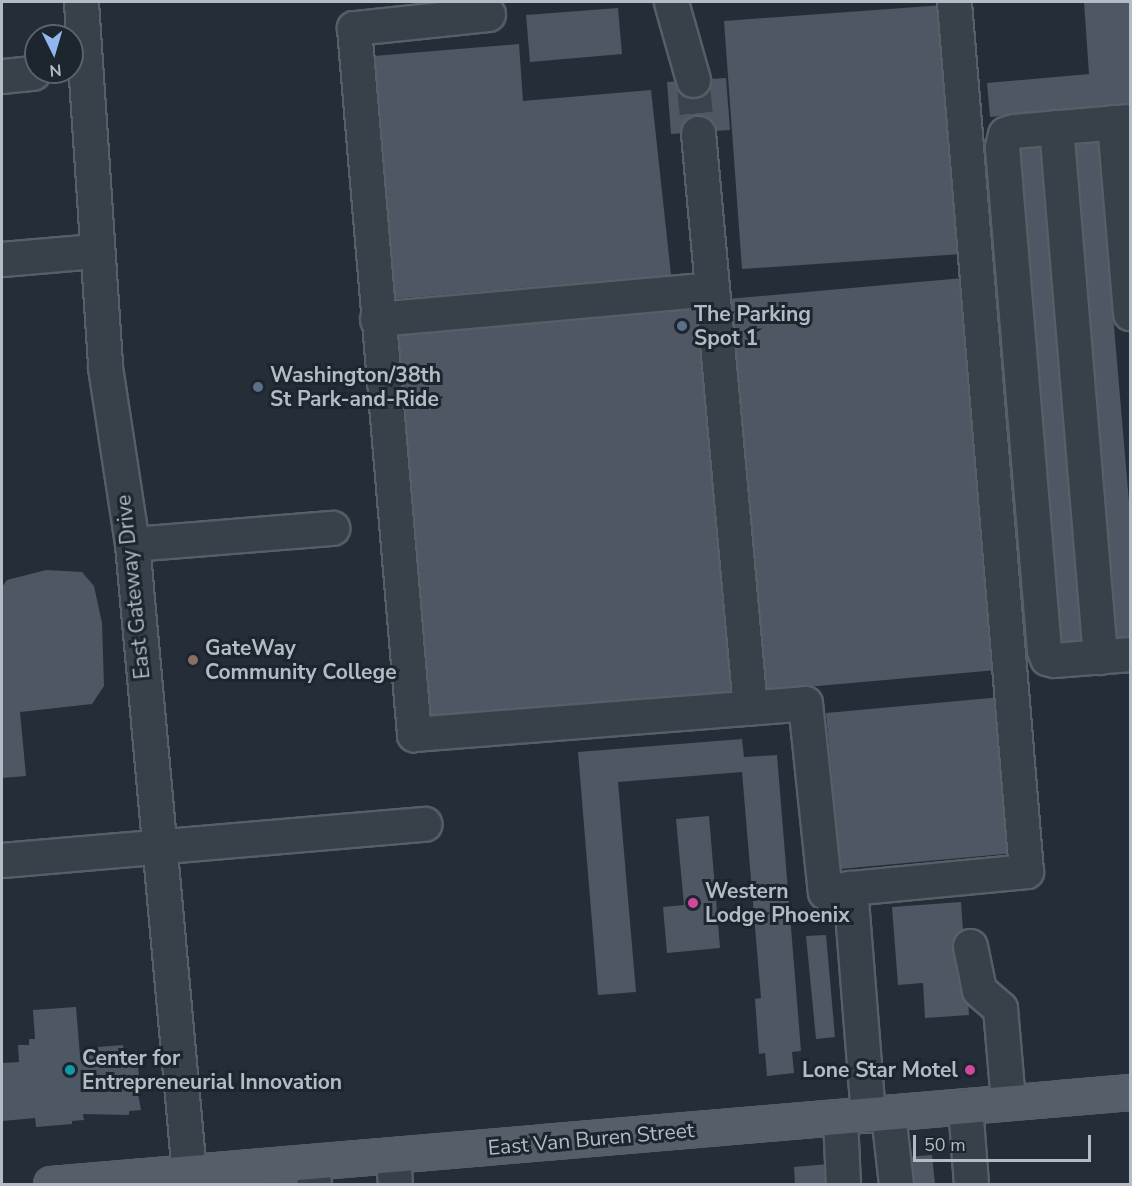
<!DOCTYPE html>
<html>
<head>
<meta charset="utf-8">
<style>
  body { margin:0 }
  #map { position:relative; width:1132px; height:1186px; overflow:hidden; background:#252e38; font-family:"Nunito Sans",sans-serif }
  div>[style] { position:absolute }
  .building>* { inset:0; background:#4d5864 }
  .minor-tunnel>* { height:33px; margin-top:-16.5px; transform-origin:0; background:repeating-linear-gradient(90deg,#3a434d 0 33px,transparent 0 49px) }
  .roads { filter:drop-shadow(2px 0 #565e67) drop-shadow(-2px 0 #565e67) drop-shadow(0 2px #565e67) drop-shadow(0 -2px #565e67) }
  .minor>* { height:33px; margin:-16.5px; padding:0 16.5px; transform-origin:16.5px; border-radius:16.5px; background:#384049 }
  .major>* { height:33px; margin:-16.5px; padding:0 16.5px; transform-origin:16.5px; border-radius:16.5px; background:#565f69 }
  .dots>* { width:16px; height:16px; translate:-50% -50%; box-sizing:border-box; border:3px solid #1d252e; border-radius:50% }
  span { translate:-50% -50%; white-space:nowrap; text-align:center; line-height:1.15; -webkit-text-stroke:6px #1d252e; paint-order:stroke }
  .poi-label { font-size:21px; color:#b3bbc5; font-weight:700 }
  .left { translate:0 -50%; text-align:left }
  .right { translate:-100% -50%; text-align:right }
  .street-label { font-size:21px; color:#b3bbc5 }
  .frame { position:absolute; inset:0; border:3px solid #b3bbc5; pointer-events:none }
  .north { position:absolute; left:24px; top:24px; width:60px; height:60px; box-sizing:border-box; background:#1d252e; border:2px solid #59616a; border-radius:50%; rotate:175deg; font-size:16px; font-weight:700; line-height:24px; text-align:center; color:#b3bbc5 }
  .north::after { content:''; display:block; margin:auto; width:21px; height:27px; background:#91b7ec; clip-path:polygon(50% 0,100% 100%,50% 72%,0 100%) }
  .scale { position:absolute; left:913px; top:1135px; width:178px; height:27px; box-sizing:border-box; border:3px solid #b3bbc5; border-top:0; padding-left:8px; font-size:18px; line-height:21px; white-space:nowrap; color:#b3bbc5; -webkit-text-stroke:4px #1d252e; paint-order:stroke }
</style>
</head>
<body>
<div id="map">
  <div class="building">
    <i style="clip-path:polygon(1084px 2px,1130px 2px,1130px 106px,990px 117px,987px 83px,1089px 74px)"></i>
    <i style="clip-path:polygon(944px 5px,961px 254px,742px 269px,724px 21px)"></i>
    <i style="clip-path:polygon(618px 8px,622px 54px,530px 62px,526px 15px)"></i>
    <i style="clip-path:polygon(519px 44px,523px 101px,651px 90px,671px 275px,394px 299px,374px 56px)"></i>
    <i style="clip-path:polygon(726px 78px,730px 130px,671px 134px,667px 82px)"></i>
    <i style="clip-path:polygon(1098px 139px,1130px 514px,1130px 644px,1106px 646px,1063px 142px)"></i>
    <i style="clip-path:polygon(1045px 144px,1089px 648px,1053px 652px,1010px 147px)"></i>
    <i style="clip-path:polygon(963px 278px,997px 670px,761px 691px,727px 299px)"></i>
    <i style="clip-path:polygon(697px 301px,732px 694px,424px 720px,390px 328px)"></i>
    <i style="clip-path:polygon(46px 570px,82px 572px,94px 586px,102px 623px,104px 686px,92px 704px,20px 712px,26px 776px,2px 778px,2px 587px,7px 580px)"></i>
    <i style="clip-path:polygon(1002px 697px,1015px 853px,840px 869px,826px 713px)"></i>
    <i style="clip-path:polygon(742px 739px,744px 757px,777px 755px,801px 1051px,792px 1052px,794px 1073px,767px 1076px,765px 1053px,759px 1054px,755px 999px,761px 998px,742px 772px,618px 782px,636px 992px,598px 995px,578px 752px)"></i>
    <i style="clip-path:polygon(709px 816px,720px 948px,667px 953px,663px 907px,684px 905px,676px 819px)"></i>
    <i style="clip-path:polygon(961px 902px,969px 1015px,925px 1018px,923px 983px,898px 985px,892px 907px)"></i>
    <i style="clip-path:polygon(826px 935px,835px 1037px,816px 1039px,806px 936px)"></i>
    <i style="clip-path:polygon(76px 1007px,80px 1056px,98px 1055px,98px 1047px,123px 1045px,124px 1053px,137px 1051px,139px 1078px,135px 1078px,141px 1110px,129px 1111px,129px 1115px,83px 1114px,84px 1120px,72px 1121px,72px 1124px,36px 1127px,35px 1118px,2px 1121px,2px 1063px,19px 1062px,18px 1045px,29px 1045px,29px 1039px,35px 1039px,33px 1010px)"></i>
    <i style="clip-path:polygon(932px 1155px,935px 1184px,908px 1184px,905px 1157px)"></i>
    <i style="clip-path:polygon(828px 1164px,829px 1184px,795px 1184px,794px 1167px)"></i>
  </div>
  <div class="minor-tunnel">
    <i style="left:693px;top:80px;width:53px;rotate:84.6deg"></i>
  </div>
  <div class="roads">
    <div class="minor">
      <i style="left:81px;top:2px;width:366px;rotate:86.2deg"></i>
      <i style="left:105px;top:367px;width:179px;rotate:81.3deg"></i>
      <i style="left:132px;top:544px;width:632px;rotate:84.82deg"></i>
      <i style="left:671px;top:2px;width:81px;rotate:74.2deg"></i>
      <i style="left:488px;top:14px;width:135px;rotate:174deg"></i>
      <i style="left:354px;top:28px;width:709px;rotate:85.14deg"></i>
      <i style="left:414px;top:734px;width:392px;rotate:-4.5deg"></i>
      <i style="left:805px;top:703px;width:190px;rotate:84deg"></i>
      <i style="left:825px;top:892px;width:25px;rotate:-9deg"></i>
      <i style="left:2px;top:76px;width:31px;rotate:-6deg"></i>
      <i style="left:1130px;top:121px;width:116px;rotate:175.1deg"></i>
      <i style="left:1014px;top:131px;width:9px;rotate:162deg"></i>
      <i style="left:1005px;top:134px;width:13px;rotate:103deg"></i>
      <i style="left:1002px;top:147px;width:505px;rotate:85.23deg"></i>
      <i style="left:1044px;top:650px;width:9px;rotate:69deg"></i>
      <i style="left:1047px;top:658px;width:7px;rotate:16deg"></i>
      <i style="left:1054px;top:660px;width:76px;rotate:-4.5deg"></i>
      <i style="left:1114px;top:122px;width:192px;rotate:85.2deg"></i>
      <i style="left:1056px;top:127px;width:532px;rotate:85.25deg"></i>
      <i style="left:698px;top:133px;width:577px;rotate:84.83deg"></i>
      <i style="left:2px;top:259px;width:94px;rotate:-4.9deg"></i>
      <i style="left:377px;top:319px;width:336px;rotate:-5.1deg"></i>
      <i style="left:132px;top:544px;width:201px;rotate:-4.6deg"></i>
      <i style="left:2px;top:860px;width:424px;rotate:-4.9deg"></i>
      <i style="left:970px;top:946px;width:45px;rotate:78.4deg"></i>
      <i style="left:979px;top:990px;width:28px;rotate:41deg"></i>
      <i style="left:1000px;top:1008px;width:94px;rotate:85.1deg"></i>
      <i style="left:965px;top:1106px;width:78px;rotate:85.6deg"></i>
      <i style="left:888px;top:1114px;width:70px;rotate:83.5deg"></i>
      <i style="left:868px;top:1115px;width:228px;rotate:-94.5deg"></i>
      <i style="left:850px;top:888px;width:177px;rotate:-5.5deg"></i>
      <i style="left:1026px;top:871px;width:872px;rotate:-94.74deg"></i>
      <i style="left:840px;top:1118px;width:66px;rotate:87.4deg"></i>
      <i style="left:393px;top:1156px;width:28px;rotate:86deg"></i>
      <i style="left:312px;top:1162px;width:22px;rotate:85deg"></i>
    </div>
    <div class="major">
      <i style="left:51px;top:1184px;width:1083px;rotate:-4.87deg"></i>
    </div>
  </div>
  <div class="dots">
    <i style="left:682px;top:326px;background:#5c6f8a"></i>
    <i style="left:258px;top:387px;background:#5c6f8a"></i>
    <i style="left:193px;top:660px;background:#8d6e63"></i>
    <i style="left:693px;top:903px;background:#d1479c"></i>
    <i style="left:70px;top:1070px;background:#0f9aa8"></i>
    <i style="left:970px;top:1070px;background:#d1479c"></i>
  </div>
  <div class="poi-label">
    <span class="left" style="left:694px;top:326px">The Parking<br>Spot 1</span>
    <span class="left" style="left:270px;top:387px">Washington/38th<br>St Park-and-Ride</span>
    <span class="left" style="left:205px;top:660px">GateWay<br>Community College</span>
    <span class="left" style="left:705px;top:903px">Western<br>Lodge Phoenix</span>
    <span class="left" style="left:82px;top:1070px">Center for<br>Entrepreneurial Innovation</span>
    <span class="right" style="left:958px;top:1070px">Lone Star Motel</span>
  </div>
  <div class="street-label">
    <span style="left:133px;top:587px;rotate:-96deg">East Gateway Drive</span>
    <span style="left:591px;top:1139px;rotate:-5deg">East Van Buren Street</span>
  </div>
  <div class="frame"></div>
  <div class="north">N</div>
  <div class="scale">50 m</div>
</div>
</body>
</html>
